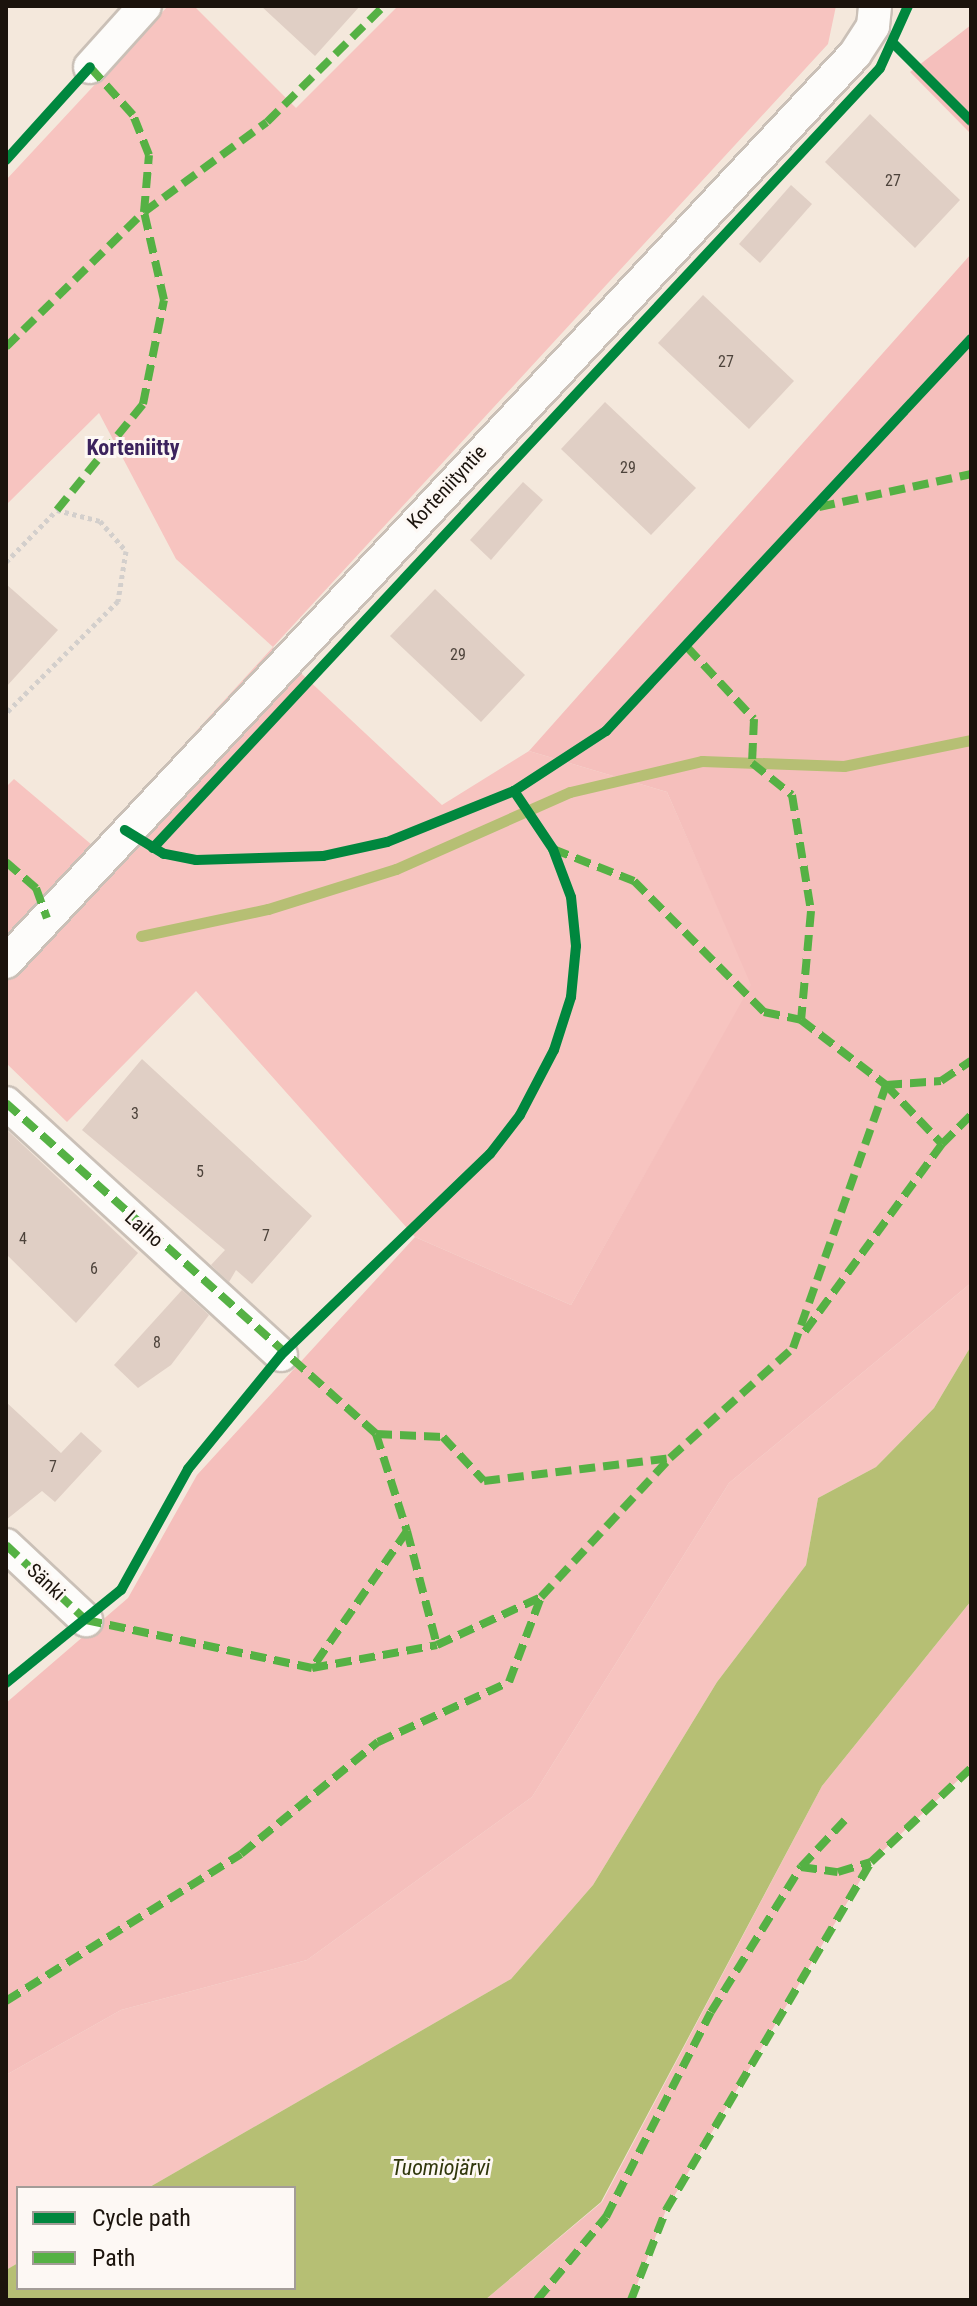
<!DOCTYPE html>
<html>
<head>
<meta charset="utf-8">
<style>
  body { margin:0 }
  #map { position:relative; width:977px; height:2306px; overflow:hidden; background:#f4e8dc; font-family:"Roboto Condensed",sans-serif }
  div>[style] { position:absolute }
  .green>* { inset:0; background:#f7c4c0 }
  .forest>* { inset:0; background:#f5bfbc }
  .water>* { inset:0; background:#b6bf74 }
  .stream>* { height:11px; margin:-5.5px; padding:0 5.5px; transform-origin:5.5px; border-radius:5.5px; background:#b6bf74 }
  .building>* { inset:0; background:#e0cfc5 }
  .path>* { height:5px; margin-top:-2.5px; transform-origin:0; background:repeating-linear-gradient(90deg,#d3cfcc 0 4px,transparent 0 8px) }
  .roads { filter:drop-shadow(2px 0 #cac0b7) drop-shadow(-2px 0 #cac0b7) drop-shadow(0 2px #cac0b7) drop-shadow(0 -2px #cac0b7) }
  .minor>* { height:32px; margin:-16px; padding:0 16px; transform-origin:16px; border-radius:16px; background:#fdfcfa }
  .quiet>* { height:8px; margin-top:-4px; transform-origin:0; background:repeating-linear-gradient(90deg,#55b144 0 16px,transparent 0 24px) }
  .cycleway>* { height:10px; margin:-5px; padding:0 5px; transform-origin:5px; border-radius:5px; background:#00873e }
  span { translate:-50% -50%; white-space:nowrap; text-align:center; line-height:1.15; -webkit-text-stroke:6px #fdf8f4; paint-order:stroke }
  .number-label { font-size:16px; color:#4d433b }
  .number-label span { -webkit-text-stroke-width:0 }
  .street-label { font-size:20px; color:#1b130c }
  .neighbourhood-label { font-size:22px; color:#3c235d; font-weight:700 }
  .water-label { font-size:22px; color:#30370c; font-style:italic }
  .frame { position:absolute; inset:0; border:8px solid #1b130c; pointer-events:none }
  .legend { position:absolute; left:16px; top:2186px; width:280px; height:104px; box-sizing:border-box; background:#fdf8f4; border:2px solid #a39c97; margin:0; padding:10px 14px; list-style:none; font-size:24px; color:#1b130c }
  .legend li { display:flex; align-items:center; gap:16px; height:40px }
  .legend b { width:40px; border:2px solid #a39c97 }
</style>
</head>
<body>
<div id="map">
  <div class="green">
    <i style="clip-path:polygon(168px 6px,194px 6px,296px 108px,398px 6px,836px 6px,828px 44px,273px 647px,442px 805px,529px 751px,667px 792px,752px 985px,571px 1305px,415px 1237px,196px 991px,67px 1122px,6px 1063px,6px 787px,14px 779px,92px 845px,273px 647px,176px 559px,99px 413px,6px 505px,6px 180px)"></i>
    <i style="clip-path:polygon(971px 1283px,971px 1346px,934px 1408px,876px 1467px,818px 1498px,806px 1565px,717px 1682px,593px 1885px,511px 1979px,148px 2188px,18px 2188px,18px 2263px,6px 2270px,6px 2075px,121px 2010px,307px 1960px,532px 1797px,729px 1483px)"></i>
  </div>
  <div class="forest">
    <i style="clip-path:polygon(971px 25px,971px 134px,910px 72px)"></i>
    <i style="clip-path:polygon(971px 254px,971px 1283px,729px 1483px,532px 1797px,307px 1960px,121px 2010px,6px 2075px,6px 1703px,128px 1598px,197px 1475px,415px 1237px,571px 1305px,751px 985px,667px 792px,529px 751px)"></i>
    <i style="clip-path:polygon(971px 1601px,971px 1768px,871px 1862px,666px 2210px,631px 2300px,485px 2300px,602px 2202px,822px 1786px)"></i>
  </div>
  <div class="water">
    <i style="clip-path:polygon(971px 1346px,971px 1601px,822px 1786px,601px 2202px,485px 2300px,6px 2300px,6px 2270px,18px 2263px,18px 2288px,294px 2288px,294px 2188px,148px 2188px,511px 1979px,593px 1885px,717px 1682px,806px 1565px,818px 1498px,876px 1467px,934px 1408px)"></i>
  </div>
  <div class="stream">
    <i style="left:141px;top:936px;width:130px;rotate:-12deg"></i>
    <i style="left:268px;top:909px;width:134px;rotate:-17.4deg"></i>
    <i style="left:396px;top:869px;width:190px;rotate:-23.9deg"></i>
    <i style="left:570px;top:792px;width:136px;rotate:-13.2deg"></i>
    <i style="left:702px;top:761px;width:142px;rotate:2deg"></i>
    <i style="left:844px;top:766px;width:130px;rotate:-11.6deg"></i>
  </div>
  <div class="building">
    <i style="clip-path:polygon(261px 6px,360px 6px,315px 56px)"></i>
    <i style="clip-path:polygon(870px 114px,960px 200px,915px 248px,825px 162px)"></i>
    <i style="clip-path:polygon(791px 185px,812px 204px,760px 263px,739px 244px)"></i>
    <i style="clip-path:polygon(703px 295px,794px 381px,749px 429px,658px 343px)"></i>
    <i style="clip-path:polygon(605px 402px,696px 488px,651px 535px,561px 449px)"></i>
    <i style="clip-path:polygon(523px 482px,543px 500px,491px 560px,470px 540px)"></i>
    <i style="clip-path:polygon(6px 584px,58px 630px,6px 687px)"></i>
    <i style="clip-path:polygon(435px 589px,525px 675px,481px 722px,390px 636px)"></i>
    <i style="clip-path:polygon(142px 1059px,312px 1216px,252px 1284px,236px 1270px,229px 1282px,211px 1265px,225px 1250px,82px 1130px)"></i>
    <i style="clip-path:polygon(6px 1129px,138px 1253px,76px 1323px,6px 1254px)"></i>
    <i style="clip-path:polygon(182px 1290px,209px 1315px,171px 1365px,138px 1388px,114px 1365px)"></i>
    <i style="clip-path:polygon(6px 1402px,61px 1453px,81px 1432px,102px 1451px,55px 1502px,42px 1491px,6px 1520px)"></i>
  </div>
  <div class="path">
    <i style="left:6px;top:562px;width:73px;rotate:-45.6deg"></i>
    <i style="left:57px;top:510px;width:44px;rotate:14.3deg"></i>
    <i style="left:100px;top:521px;width:40px;rotate:49deg"></i>
    <i style="left:126px;top:551px;width:51px;rotate:99.1deg"></i>
    <i style="left:118px;top:601px;width:158px;rotate:135deg"></i>
  </div>
  <div class="roads">
    <div class="minor">
      <i style="left:90px;top:67px;width:82px;rotate:-48deg"></i>
      <i style="left:6px;top:962px;width:1243px;rotate:-46.92deg"></i>
      <i style="left:855px;top:54px;width:33px;rotate:-57deg"></i>
      <i style="left:873px;top:26px;width:20px;rotate:-84deg"></i>
      <i style="left:6px;top:1103px;width:373px;rotate:42.5deg"></i>
      <i style="left:6px;top:1545px;width:110px;rotate:43.2deg"></i>
    </div>
  </div>
  <div class="quiet">
    <i style="left:6px;top:347px;width:193px;rotate:-44.4deg"></i>
    <i style="left:144px;top:212px;width:152px;rotate:-36.2deg"></i>
    <i style="left:267px;top:122px;width:165px;rotate:-44.8deg"></i>
    <i style="left:819px;top:507px;width:156px;rotate:-12.2deg"></i>
    <i style="left:57px;top:510px;width:136px;rotate:-50.9deg"></i>
    <i style="left:143px;top:404px;width:106px;rotate:-78.6deg"></i>
    <i style="left:164px;top:300px;width:90px;rotate:-102.8deg"></i>
    <i style="left:144px;top:212px;width:57px;rotate:-85deg"></i>
    <i style="left:149px;top:155px;width:43px;rotate:-111.8deg"></i>
    <i style="left:133px;top:115px;width:64px;rotate:-131.9deg"></i>
    <i style="left:687px;top:647px;width:98px;rotate:47.1deg"></i>
    <i style="left:754px;top:719px;width:44px;rotate:92.6deg"></i>
    <i style="left:752px;top:763px;width:51px;rotate:38.7deg"></i>
    <i style="left:792px;top:795px;width:118px;rotate:80.7deg"></i>
    <i style="left:811px;top:911px;width:109px;rotate:95.2deg"></i>
    <i style="left:553px;top:849px;width:87px;rotate:21.6deg"></i>
    <i style="left:634px;top:881px;width:185px;rotate:45.2deg"></i>
    <i style="left:764px;top:1012px;width:38px;rotate:12deg"></i>
    <i style="left:801px;top:1020px;width:107px;rotate:37.4deg"></i>
    <i style="left:886px;top:1085px;width:81px;rotate:46.5deg"></i>
    <i style="left:942px;top:1144px;width:239px;rotate:126.2deg"></i>
    <i style="left:6px;top:862px;width:40px;rotate:41deg"></i>
    <i style="left:36px;top:888px;width:32px;rotate:70deg"></i>
    <i style="left:886px;top:1085px;width:55px;rotate:-4.2deg"></i>
    <i style="left:941px;top:1081px;width:36px;rotate:-34deg"></i>
    <i style="left:6px;top:1103px;width:496px;rotate:41.8deg"></i>
    <i style="left:376px;top:1434px;width:102px;rotate:72.3deg"></i>
    <i style="left:407px;top:1531px;width:167px;rotate:124.7deg"></i>
    <i style="left:942px;top:1144px;width:41px;rotate:-45deg"></i>
    <i style="left:376px;top:1434px;width:67px;rotate:2.6deg"></i>
    <i style="left:443px;top:1437px;width:60px;rotate:47deg"></i>
    <i style="left:484px;top:1481px;width:187px;rotate:-7deg"></i>
    <i style="left:407px;top:1531px;width:118px;rotate:75.3deg"></i>
    <i style="left:6px;top:1545px;width:110px;rotate:43.2deg"></i>
    <i style="left:86px;top:1620px;width:231px;rotate:12deg"></i>
    <i style="left:312px;top:1668px;width:127px;rotate:-10.4deg"></i>
    <i style="left:437px;top:1645px;width:115px;rotate:-24.8deg"></i>
    <i style="left:801px;top:1867px;width:37px;rotate:8deg"></i>
    <i style="left:838px;top:1872px;width:34px;rotate:-17deg"></i>
    <i style="left:6px;top:2001px;width:277px;rotate:-32deg"></i>
    <i style="left:241px;top:1854px;width:177px;rotate:-39.3deg"></i>
    <i style="left:378px;top:1742px;width:144px;rotate:-24.6deg"></i>
    <i style="left:509px;top:1682px;width:91px;rotate:-69.4deg"></i>
    <i style="left:541px;top:1597px;width:190px;rotate:-47.1deg"></i>
    <i style="left:670px;top:1458px;width:165px;rotate:-41.8deg"></i>
    <i style="left:793px;top:1348px;width:279px;rotate:-70.5deg"></i>
    <i style="left:537px;top:2300px;width:108px;rotate:-50.3deg"></i>
    <i style="left:606px;top:2217px;width:230px;rotate:-62.9deg"></i>
    <i style="left:711px;top:2012px;width:171px;rotate:-58.2deg"></i>
    <i style="left:801px;top:1867px;width:64px;rotate:-46.9deg"></i>
    <i style="left:631px;top:2300px;width:97px;rotate:-68.7deg"></i>
    <i style="left:666px;top:2210px;width:404px;rotate:-59.5deg"></i>
    <i style="left:871px;top:1862px;width:137px;rotate:-43.2deg"></i>
  </div>
  <div class="cycleway">
    <i style="left:895px;top:45px;width:107px;rotate:45deg"></i>
    <i style="left:6px;top:160px;width:125px;rotate:-47.9deg"></i>
    <i style="left:514px;top:791px;width:110px;rotate:-33.1deg"></i>
    <i style="left:606px;top:731px;width:536px;rotate:-47.04deg"></i>
    <i style="left:153px;top:848px;width:1066px;rotate:-47.01deg"></i>
    <i style="left:880px;top:68px;width:68px;rotate:-65.7deg"></i>
    <i style="left:6px;top:1683px;width:148px;rotate:-39deg"></i>
    <i style="left:121px;top:1590px;width:138px;rotate:-61deg"></i>
    <i style="left:188px;top:1469px;width:147px;rotate:-50.8deg"></i>
    <i style="left:281px;top:1355px;width:290px;rotate:-43.9deg"></i>
    <i style="left:490px;top:1154px;width:49px;rotate:-52.4deg"></i>
    <i style="left:520px;top:1115px;width:73px;rotate:-62.4deg"></i>
    <i style="left:554px;top:1050px;width:56px;rotate:-72.2deg"></i>
    <i style="left:571px;top:997px;width:51px;rotate:-84.4deg"></i>
    <i style="left:576px;top:946px;width:49px;rotate:-95.8deg"></i>
    <i style="left:571px;top:897px;width:51px;rotate:-110.6deg"></i>
    <i style="left:553px;top:849px;width:70px;rotate:-123.9deg"></i>
    <i style="left:514px;top:791px;width:137px;rotate:158.1deg"></i>
    <i style="left:387px;top:842px;width:66px;rotate:167.7deg"></i>
    <i style="left:323px;top:856px;width:127px;rotate:178.2deg"></i>
    <i style="left:196px;top:860px;width:33px;rotate:-169deg"></i>
    <i style="left:164px;top:854px;width:46px;rotate:-148.4deg"></i>
  </div>
  <div class="number-label">
    <span style="left:893px;top:181px">27</span>
    <span style="left:726px;top:362px">27</span>
    <span style="left:628px;top:468px">29</span>
    <span style="left:458px;top:655px">29</span>
    <span style="left:135px;top:1114px">3</span>
    <span style="left:200px;top:1172px">5</span>
    <span style="left:266px;top:1236px">7</span>
    <span style="left:23px;top:1239px">4</span>
    <span style="left:94px;top:1269px">6</span>
    <span style="left:157px;top:1343px">8</span>
    <span style="left:53px;top:1467px">7</span>
  </div>
  <div class="street-label">
    <span style="left:447px;top:487px;rotate:-47deg">Korteniityntie</span>
    <span style="left:144px;top:1229px;rotate:42deg">Laiho</span>
    <span style="left:46px;top:1582px;rotate:43deg">Sänki</span>
  </div>
  <div class="neighbourhood-label">
    <span style="left:133px;top:448px">Korteniitty</span>
  </div>
  <div class="water-label">
    <span style="left:441px;top:2168px">Tuomiojärvi</span>
  </div>
  <div class="frame"></div>
  <ul class="legend">
  <li><b style="height:10px;background:#00873e"></b>Cycle path</li>
  <li><b style="height:10px;background:#55b144"></b>Path</li>
  </ul>
</div>
</body>
</html>
